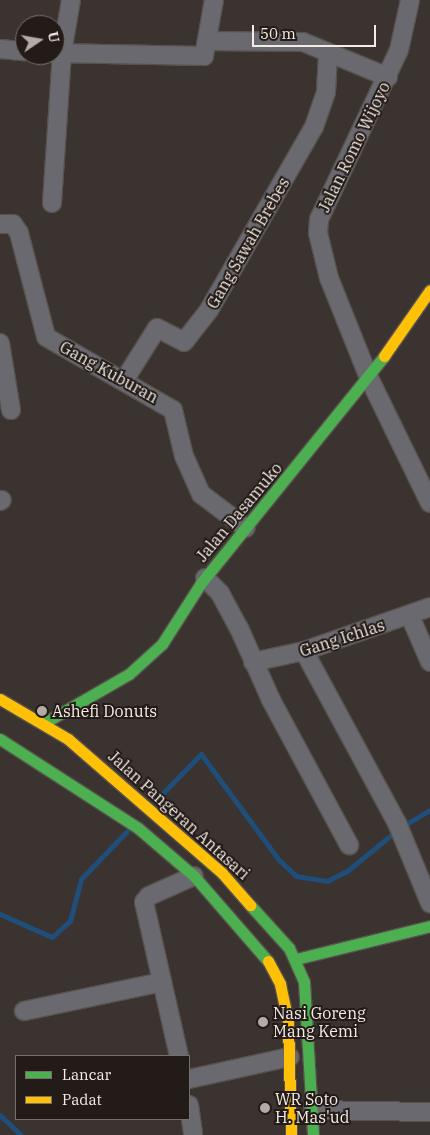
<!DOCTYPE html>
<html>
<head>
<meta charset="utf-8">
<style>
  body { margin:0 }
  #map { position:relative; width:430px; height:1135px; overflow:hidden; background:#3b332f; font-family:"IBM Plex Serif",serif }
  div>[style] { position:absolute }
  .stream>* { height:5px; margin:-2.5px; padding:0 2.5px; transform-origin:2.5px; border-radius:2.5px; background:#1f4e7b }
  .roads { filter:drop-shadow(1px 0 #58514d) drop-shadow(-1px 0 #58514d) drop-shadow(0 1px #58514d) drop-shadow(0 -1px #58514d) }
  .street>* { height:18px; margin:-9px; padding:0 9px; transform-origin:9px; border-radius:9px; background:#69696f }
  .fast>* { height:11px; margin:-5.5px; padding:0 5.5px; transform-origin:5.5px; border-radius:5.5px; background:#4caf50 }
  .slow>* { height:11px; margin:-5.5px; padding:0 5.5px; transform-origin:5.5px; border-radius:5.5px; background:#ffc107 }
  .dots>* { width:14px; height:14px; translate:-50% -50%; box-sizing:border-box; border:2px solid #231b17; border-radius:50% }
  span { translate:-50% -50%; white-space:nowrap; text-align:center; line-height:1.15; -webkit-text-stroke:4px #231b17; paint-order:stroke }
  .street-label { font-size:16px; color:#f6ece6 }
  .poi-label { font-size:16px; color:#f6ece6 }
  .left { translate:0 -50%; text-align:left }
  .legend { position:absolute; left:15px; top:1055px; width:175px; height:65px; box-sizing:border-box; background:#231b17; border:1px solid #776f6a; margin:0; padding:6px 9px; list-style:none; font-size:15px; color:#f6ece6 }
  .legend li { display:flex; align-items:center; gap:10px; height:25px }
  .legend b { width:25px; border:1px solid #776f6a }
  .north { position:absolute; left:15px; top:15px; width:50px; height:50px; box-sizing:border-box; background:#231b17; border:1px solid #776f6a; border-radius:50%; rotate:78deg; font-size:14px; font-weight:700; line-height:20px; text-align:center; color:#f6ece6 }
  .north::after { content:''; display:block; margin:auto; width:18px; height:22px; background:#b5aba6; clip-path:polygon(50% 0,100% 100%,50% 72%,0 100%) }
  .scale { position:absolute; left:252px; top:25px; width:124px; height:22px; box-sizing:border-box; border:2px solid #f6ece6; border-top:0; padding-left:6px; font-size:15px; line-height:18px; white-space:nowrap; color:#f6ece6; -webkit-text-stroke:4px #231b17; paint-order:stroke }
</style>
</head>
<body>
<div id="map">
  <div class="stream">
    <i style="left:155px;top:801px;width:66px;rotate:-45.6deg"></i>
    <i style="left:201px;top:754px;width:132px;rotate:53.7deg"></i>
    <i style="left:279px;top:860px;width:23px;rotate:43deg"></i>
    <i style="left:296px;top:876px;width:31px;rotate:9deg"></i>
    <i style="left:327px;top:881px;width:22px;rotate:-27deg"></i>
    <i style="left:347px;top:871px;width:63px;rotate:-39.2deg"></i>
    <i style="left:403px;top:826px;width:31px;rotate:-31deg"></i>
    <i style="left:0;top:914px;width:57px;rotate:23.9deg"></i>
    <i style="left:52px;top:937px;width:24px;rotate:-42deg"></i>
    <i style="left:70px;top:921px;width:43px;rotate:-75.3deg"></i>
    <i style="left:81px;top:879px;width:66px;rotate:-46.2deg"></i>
    <i style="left:0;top:1115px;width:29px;rotate:44deg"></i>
  </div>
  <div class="roads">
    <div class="street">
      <i style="left:410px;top:0;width:51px;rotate:102.4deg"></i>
      <i style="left:399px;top:50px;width:187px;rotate:115.3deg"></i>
      <i style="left:319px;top:219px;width:14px;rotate:94deg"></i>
      <i style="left:318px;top:233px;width:46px;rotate:76.3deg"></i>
      <i style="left:329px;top:278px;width:108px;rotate:68.2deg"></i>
      <i style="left:369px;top:378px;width:139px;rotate:64deg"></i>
      <i style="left:209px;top:41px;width:94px;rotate:0.6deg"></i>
      <i style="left:303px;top:42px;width:92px;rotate:22.4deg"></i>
      <i style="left:0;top:49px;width:25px;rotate:5deg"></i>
      <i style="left:55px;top:53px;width:149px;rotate:1.2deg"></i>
      <i style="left:204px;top:56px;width:57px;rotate:-79.9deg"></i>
      <i style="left:52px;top:203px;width:150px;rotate:-86.2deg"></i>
      <i style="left:62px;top:53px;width:54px;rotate:-80.4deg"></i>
      <i style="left:0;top:224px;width:13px"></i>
      <i style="left:13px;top:224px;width:11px;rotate:56deg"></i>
      <i style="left:19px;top:233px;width:107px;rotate:75.4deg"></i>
      <i style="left:46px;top:337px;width:146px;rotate:29.9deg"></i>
      <i style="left:173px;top:410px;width:47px;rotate:76.6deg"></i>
      <i style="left:184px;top:456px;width:42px;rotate:65.9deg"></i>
      <i style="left:201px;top:494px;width:56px;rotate:37.1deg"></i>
      <i style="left:0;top:343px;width:68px;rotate:80.7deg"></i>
      <i style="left:125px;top:379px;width:60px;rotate:-57.9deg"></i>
      <i style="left:157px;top:328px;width:30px;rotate:27deg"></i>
      <i style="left:184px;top:342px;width:41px;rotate:-52deg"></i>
      <i style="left:209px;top:310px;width:211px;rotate:-60.2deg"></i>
      <i style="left:314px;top:127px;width:37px;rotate:-71deg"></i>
      <i style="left:326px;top:92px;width:39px;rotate:-87deg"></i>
      <i style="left:0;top:501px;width:2px;rotate:-27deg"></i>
      <i style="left:205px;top:578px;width:21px;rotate:45deg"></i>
      <i style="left:220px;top:593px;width:40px;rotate:62deg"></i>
      <i style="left:239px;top:628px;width:79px;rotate:66deg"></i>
      <i style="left:271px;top:700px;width:165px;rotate:61.7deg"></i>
      <i style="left:410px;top:616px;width:50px;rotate:66.5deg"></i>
      <i style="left:304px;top:651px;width:196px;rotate:61.6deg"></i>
      <i style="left:397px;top:823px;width:87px;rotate:67.6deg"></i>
      <i style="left:253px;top:662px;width:52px;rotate:-12.2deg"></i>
      <i style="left:304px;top:651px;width:133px;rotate:-19.2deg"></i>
      <i style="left:24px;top:1011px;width:141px;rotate:-11.9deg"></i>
      <i style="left:179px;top:1056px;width:158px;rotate:-102.8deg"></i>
      <i style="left:144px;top:902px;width:8px;rotate:-50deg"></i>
      <i style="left:149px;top:896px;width:49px;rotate:-24deg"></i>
      <i style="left:189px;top:1079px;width:103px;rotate:-12.3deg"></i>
      <i style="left:189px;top:1105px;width:30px;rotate:82deg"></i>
      <i style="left:313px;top:1110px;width:117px;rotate:1deg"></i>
    </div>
    <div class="fast">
      <i style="left:44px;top:723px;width:98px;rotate:-30deg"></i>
      <i style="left:129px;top:674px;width:45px;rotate:-42.3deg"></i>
      <i style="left:162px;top:644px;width:72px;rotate:-57.4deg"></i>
      <i style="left:201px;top:583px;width:292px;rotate:-51.1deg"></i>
      <i style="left:0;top:739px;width:164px;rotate:32.8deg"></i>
      <i style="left:138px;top:828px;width:74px;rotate:40.6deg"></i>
      <i style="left:194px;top:876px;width:113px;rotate:49deg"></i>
      <i style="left:250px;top:905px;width:58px;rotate:47.8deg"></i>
      <i style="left:289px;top:948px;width:37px;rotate:66deg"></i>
      <i style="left:304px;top:982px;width:153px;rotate:86.6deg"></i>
      <i style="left:296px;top:959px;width:138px;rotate:-13.8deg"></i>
    </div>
    <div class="slow">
      <i style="left:384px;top:356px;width:80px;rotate:-55.1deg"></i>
      <i style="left:0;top:699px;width:79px;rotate:30.5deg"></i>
      <i style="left:68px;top:739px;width:204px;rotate:41deg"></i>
      <i style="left:222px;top:873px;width:43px;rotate:48.8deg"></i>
      <i style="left:268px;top:961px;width:26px;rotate:62deg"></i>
      <i style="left:280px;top:984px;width:39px;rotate:78deg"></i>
      <i style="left:288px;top:1022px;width:113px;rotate:88.5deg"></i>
    </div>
  </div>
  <div class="dots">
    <i style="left:42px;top:711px;background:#b5aba6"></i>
    <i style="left:263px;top:1022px;background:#b5aba6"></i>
    <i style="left:265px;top:1108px;background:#b5aba6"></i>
  </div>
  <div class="street-label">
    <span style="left:354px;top:147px;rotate:-64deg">Jalan Romo Wijoyo</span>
    <span style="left:248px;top:243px;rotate:-60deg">Gang Sawah Brebes</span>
    <span style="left:109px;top:372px;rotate:29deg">Gang Kuburan</span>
    <span style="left:239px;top:512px;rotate:-50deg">Jalan Dasamuko</span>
    <span style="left:342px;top:638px;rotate:-18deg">Gang Ichlas</span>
    <span style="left:179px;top:815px;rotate:42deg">Jalan Pangeran Antasari</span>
  </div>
  <div class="poi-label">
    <span class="left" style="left:52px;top:711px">Ashefi Donuts</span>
    <span class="left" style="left:273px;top:1022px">Nasi Goreng<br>Mang Kemi</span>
    <span class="left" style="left:275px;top:1108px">WR Soto<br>H. Mas'ud</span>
  </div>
  <ul class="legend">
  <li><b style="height:6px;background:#4caf50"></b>Lancar</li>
  <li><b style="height:6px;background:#ffc107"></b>Padat</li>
  </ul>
  <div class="north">U</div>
  <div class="scale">50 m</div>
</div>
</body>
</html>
